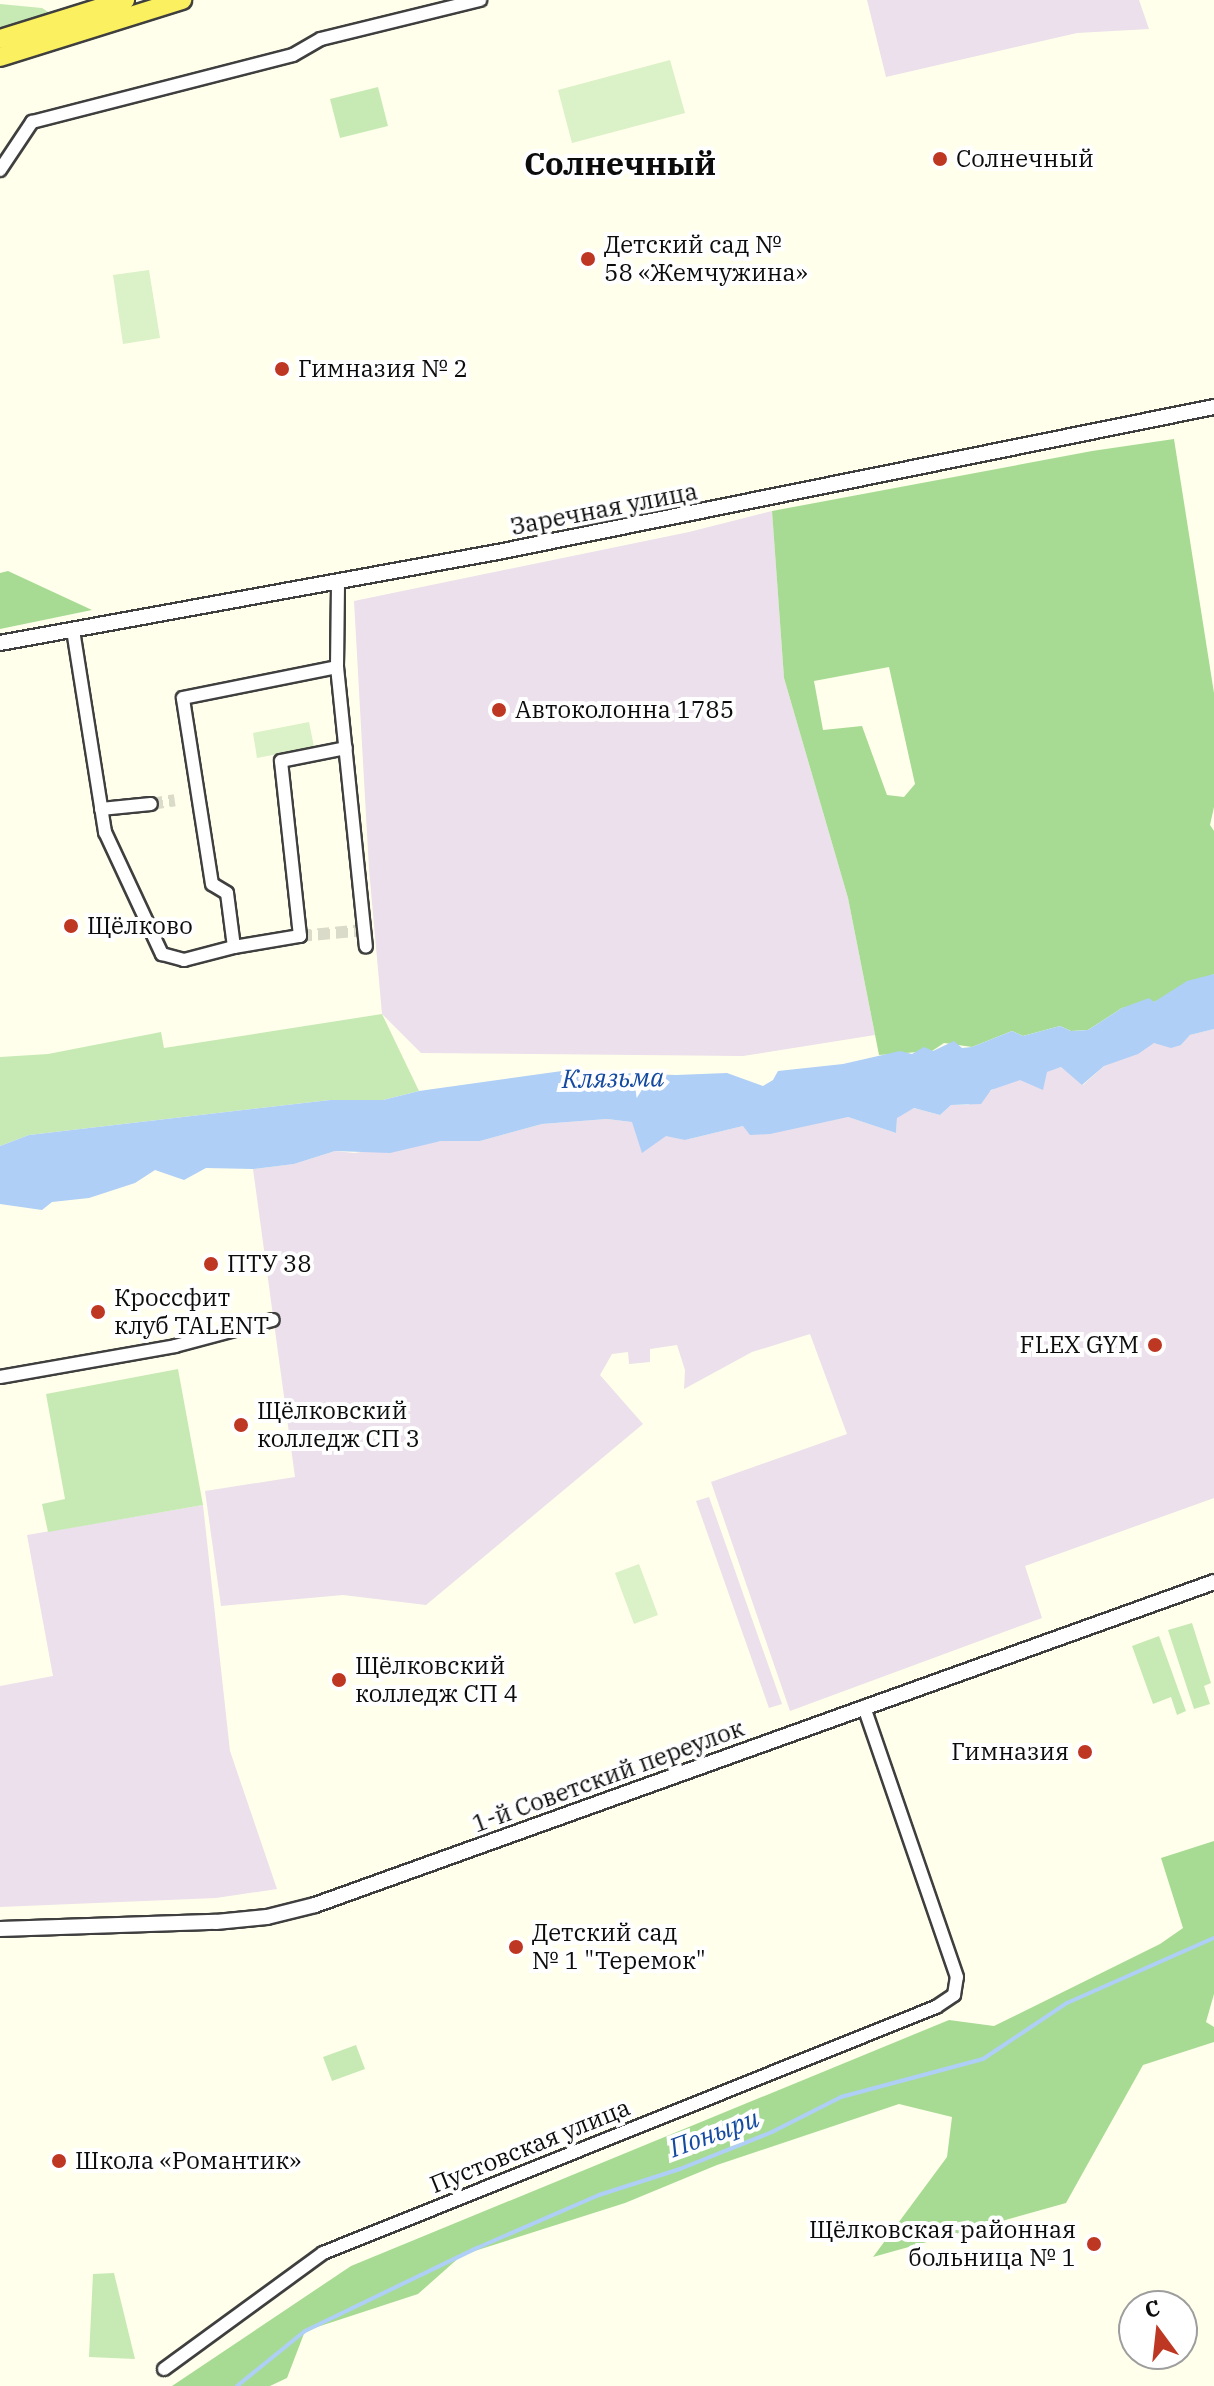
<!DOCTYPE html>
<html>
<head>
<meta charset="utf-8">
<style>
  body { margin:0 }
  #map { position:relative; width:1214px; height:2386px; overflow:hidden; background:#ffffeb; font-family:"IBM Plex Serif",serif }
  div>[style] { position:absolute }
  .industrial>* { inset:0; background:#ebe0eb }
  .green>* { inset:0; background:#c7eab5 }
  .forest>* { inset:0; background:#a7db94 }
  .pitch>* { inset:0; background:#dbf1c7 }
  .water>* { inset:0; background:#afcff7 }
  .stream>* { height:4px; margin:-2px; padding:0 2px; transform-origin:2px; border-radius:2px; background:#afcff7 }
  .minor-tunnel>* { height:12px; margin-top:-6px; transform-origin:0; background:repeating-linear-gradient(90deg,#dbdbca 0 12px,transparent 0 18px) }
  .roads { filter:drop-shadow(2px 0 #3f3f3f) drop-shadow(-2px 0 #3f3f3f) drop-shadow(0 2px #3f3f3f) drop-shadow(0 -2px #3f3f3f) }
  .minor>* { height:12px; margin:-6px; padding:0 6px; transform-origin:6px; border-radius:6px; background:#fff }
  .tertiary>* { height:14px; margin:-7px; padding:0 7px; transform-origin:7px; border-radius:7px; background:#fff }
  .primary>* { height:18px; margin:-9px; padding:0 9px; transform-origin:9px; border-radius:9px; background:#fbf160 }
  .dots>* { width:22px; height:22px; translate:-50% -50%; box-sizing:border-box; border:4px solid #fff; border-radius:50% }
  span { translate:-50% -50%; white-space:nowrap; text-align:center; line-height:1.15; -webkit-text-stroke:8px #fff; paint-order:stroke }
  .poi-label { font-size:24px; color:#0c0c0c }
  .left { translate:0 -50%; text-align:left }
  .right { translate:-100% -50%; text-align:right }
  .street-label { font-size:24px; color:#0c0c0c }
  .water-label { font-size:26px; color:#144aa0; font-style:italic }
  .district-label { font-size:32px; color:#0c0c0c; font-weight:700 }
  .north { position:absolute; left:1118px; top:2290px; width:80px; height:80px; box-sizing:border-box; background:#fff; border:2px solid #9e9e9e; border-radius:50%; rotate:345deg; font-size:22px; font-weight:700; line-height:32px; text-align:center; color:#0c0c0c }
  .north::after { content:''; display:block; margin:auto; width:28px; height:36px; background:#be3722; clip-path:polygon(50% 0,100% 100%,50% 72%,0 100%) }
</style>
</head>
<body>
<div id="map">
  <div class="industrial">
    <i style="clip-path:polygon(867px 0,1139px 0,1149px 29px,1077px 33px,886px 77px)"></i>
    <i style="clip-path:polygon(772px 511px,784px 678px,848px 898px,875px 1035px,743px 1056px,421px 1053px,382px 1014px,369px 869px,354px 601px,689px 532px)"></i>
    <i style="clip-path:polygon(1214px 1029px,1214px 1498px,1025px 1566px,1042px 1618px,790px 1711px,711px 1482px,847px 1434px,810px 1334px,752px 1352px,684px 1389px,685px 1370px,677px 1345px,650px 1349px,650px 1362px,629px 1364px,628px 1352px,612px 1354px,600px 1375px,643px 1424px,426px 1605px,343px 1595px,221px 1606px,205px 1491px,295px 1477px,253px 1169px,294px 1164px,335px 1151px,354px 1153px,441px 1141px,480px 1141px,542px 1124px,607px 1119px,632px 1122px,685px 1140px,743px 1126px,848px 1117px,896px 1133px,897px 1117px,914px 1108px,940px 1115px,951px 1105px,968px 1105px,1000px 1085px,1061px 1067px,1083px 1085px,1104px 1066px,1154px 1043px,1181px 1045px,1190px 1035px)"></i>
    <i style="clip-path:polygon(709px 1497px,782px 1704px,769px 1708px,696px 1501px)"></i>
    <i style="clip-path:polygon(203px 1505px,230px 1751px,277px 1889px,216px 1898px,0 1907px,0 1686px,53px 1676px,27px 1535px)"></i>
  </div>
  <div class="green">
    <i style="clip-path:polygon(0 4px,42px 8px,53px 15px,0 29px)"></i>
    <i style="clip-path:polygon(378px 87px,388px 126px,340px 138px,330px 99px)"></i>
    <i style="clip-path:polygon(382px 1014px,419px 1091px,383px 1100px,330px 1100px,29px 1135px,0 1146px,0 1057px,48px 1054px,161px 1032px,164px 1048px)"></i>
    <i style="clip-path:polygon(178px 1369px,203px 1505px,48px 1532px,42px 1504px,65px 1499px,46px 1394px)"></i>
    <i style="clip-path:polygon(1192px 1623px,1211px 1683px,1204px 1686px,1210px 1704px,1194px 1709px,1168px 1630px)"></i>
    <i style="clip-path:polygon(1159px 1636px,1186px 1711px,1177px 1715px,1171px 1697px,1153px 1704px,1132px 1646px)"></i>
    <i style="clip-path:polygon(356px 2045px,365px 2069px,332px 2081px,323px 2057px)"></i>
    <i style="clip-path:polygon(114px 2273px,135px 2359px,89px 2357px,93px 2274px)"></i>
  </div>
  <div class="forest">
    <i style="clip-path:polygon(evenodd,1174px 439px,1214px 693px,1214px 807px,1210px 825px,1214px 831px,1214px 974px,1154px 1002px,1122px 1008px,1088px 1030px,1071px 1031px,1060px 1026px,1023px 1036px,1012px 1031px,972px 1047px,944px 1043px,932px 1051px,879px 1055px,848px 898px,784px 678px,772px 511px,1092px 451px,1174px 439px,889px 667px,915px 784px,904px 797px,887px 795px,862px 726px,823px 730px,814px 681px,889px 667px)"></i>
    <i style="clip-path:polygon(8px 571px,92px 610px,0 629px,0 573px)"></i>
    <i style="clip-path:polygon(1214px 1841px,1214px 1994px,1206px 2022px,1214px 2027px,1214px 2042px,1143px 2065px,1066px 2203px,873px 2257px,947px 2157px,952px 2117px,899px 2104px,717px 2165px,625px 2203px,462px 2255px,418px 2294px,305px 2331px,287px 2378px,270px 2386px,172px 2386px,351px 2266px,949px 2020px,994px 2026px,1160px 1944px,1183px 1928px,1161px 1858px)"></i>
  </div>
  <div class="pitch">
    <i style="clip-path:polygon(670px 60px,685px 113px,572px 143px,558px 90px)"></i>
    <i style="clip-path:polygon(149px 270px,160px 338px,123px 344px,113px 275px)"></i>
    <i style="clip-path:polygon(309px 722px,314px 747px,257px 758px,253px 733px)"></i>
    <i style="clip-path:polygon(639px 1564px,658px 1615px,634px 1624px,615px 1573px)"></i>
  </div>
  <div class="water">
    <i style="clip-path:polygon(1214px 974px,1214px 1029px,1190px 1035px,1181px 1045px,1171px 1048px,1154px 1043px,1138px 1054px,1104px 1066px,1082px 1085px,1061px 1067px,1047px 1072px,1043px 1090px,1020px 1080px,991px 1090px,981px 1104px,951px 1105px,940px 1115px,914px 1108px,897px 1118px,896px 1133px,848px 1117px,770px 1134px,750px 1135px,743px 1126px,685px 1140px,666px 1136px,642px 1153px,632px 1122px,607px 1119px,542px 1124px,480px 1141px,441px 1141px,390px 1153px,335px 1151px,294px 1164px,253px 1169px,206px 1168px,184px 1180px,155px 1170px,135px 1183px,89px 1198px,52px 1202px,42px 1210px,0 1204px,0 1146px,29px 1135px,330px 1100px,383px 1100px,419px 1091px,562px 1071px,676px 1075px,727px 1073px,763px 1086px,773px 1080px,778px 1071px,843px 1064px,900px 1051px,912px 1054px,924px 1047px,933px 1051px,954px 1041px,962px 1048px,972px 1047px,1012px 1031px,1023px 1036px,1060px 1026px,1071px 1031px,1088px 1030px,1122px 1008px,1149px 998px,1154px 1002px,1187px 981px)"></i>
  </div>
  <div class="stream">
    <i style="left:237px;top:2386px;width:87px;rotate:-39deg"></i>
    <i style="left:305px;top:2331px;width:191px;rotate:-25.8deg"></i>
    <i style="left:477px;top:2248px;width:133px;rotate:-23.5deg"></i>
    <i style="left:599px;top:2195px;width:85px;rotate:-17.8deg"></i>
    <i style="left:680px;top:2169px;width:99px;rotate:-21.9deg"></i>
    <i style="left:772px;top:2132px;width:77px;rotate:-26.9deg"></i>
    <i style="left:841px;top:2097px;width:147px;rotate:-15deg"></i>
    <i style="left:983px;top:2059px;width:101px;rotate:-33.7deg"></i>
    <i style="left:1067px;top:2003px;width:161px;rotate:-23.9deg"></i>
  </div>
  <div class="minor-tunnel">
    <i style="left:151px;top:804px;width:24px;rotate:-9deg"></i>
    <i style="left:300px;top:936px;width:65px;rotate:-5.3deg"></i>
  </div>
  <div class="roads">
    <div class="minor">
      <i style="left:0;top:170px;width:58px;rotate:-56.3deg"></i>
      <i style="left:32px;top:122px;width:269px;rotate:-14.4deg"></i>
      <i style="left:293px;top:55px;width:32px;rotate:-30deg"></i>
      <i style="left:321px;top:39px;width:164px;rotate:-13.8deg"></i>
      <i style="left:73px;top:630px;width:205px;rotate:81deg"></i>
      <i style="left:105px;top:832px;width:135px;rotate:65deg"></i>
      <i style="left:162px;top:954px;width:23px;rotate:15deg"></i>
      <i style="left:184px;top:960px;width:52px;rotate:-14.6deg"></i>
      <i style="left:234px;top:947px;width:54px;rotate:-97.4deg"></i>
      <i style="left:227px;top:893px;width:17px;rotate:-149deg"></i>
      <i style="left:212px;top:884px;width:188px;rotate:-98.9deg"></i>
      <i style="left:183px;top:698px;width:157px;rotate:-11.4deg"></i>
      <i style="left:337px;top:667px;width:85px;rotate:-89.3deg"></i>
      <i style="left:337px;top:667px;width:281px;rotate:84.1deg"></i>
      <i style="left:101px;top:809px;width:50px;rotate:-5.7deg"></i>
      <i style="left:234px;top:947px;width:67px;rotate:-9.5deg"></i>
      <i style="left:300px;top:936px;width:176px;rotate:-96.2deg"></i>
      <i style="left:281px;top:761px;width:66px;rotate:-11.3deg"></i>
      <i style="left:0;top:1377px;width:178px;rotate:-10deg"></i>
      <i style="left:175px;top:1346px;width:101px;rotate:-14.9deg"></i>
      <i style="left:164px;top:2369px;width:197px;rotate:-36.1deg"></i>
      <i style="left:323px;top:2253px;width:661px;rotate:-21.87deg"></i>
      <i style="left:936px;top:2007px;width:22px;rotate:-34deg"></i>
      <i style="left:954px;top:1995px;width:18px;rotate:-81deg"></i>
      <i style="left:957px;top:1977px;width:286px;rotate:-109deg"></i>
    </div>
    <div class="tertiary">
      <i style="left:0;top:643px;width:506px;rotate:-10.36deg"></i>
      <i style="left:498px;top:552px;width:731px;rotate:-11.45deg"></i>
      <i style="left:0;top:1929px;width:216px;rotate:-1.9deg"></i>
      <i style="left:216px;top:1922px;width:51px;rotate:-5.6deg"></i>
      <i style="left:267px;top:1917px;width:49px;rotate:-14deg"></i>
      <i style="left:315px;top:1905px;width:955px;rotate:-19.76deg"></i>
    </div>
    <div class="primary">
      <i style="left:0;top:39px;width:131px;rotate:-17.3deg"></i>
      <i style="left:0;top:57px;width:191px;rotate:-17.4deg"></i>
    </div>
  </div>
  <div class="dots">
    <i style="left:940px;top:159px;background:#be3722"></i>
    <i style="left:588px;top:259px;background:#be3722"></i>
    <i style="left:282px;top:369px;background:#be3722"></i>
    <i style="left:499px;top:710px;background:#be3722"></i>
    <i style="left:71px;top:926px;background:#be3722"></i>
    <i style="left:211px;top:1264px;background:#be3722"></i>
    <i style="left:98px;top:1312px;background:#be3722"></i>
    <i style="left:1155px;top:1345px;background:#be3722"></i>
    <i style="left:241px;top:1425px;background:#be3722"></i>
    <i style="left:339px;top:1680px;background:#be3722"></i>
    <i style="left:1085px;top:1752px;background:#be3722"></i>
    <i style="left:516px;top:1947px;background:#be3722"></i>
    <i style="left:59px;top:2161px;background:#be3722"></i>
    <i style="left:1094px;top:2244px;background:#be3722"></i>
  </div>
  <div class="poi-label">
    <span class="left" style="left:956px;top:159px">Солнечный</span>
    <span class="left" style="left:604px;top:259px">Детский сад №<br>58 «Жемчужина»</span>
    <span class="left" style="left:298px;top:369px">Гимназия № 2</span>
    <span class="left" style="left:515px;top:710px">Автоколонна 1785</span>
    <span class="left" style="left:87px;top:926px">Щёлково</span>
    <span class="left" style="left:227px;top:1264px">ПТУ 38</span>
    <span class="left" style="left:114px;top:1312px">Кроссфит<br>клуб TALENT</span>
    <span class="right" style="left:1139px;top:1345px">FLEX GYM</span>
    <span class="left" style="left:257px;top:1425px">Щёлковский<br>колледж СП 3</span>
    <span class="left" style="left:355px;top:1680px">Щёлковский<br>колледж СП 4</span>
    <span class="right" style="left:1069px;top:1752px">Гимназия</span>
    <span class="left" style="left:532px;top:1947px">Детский сад<br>№ 1 "Теремок"</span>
    <span class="left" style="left:75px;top:2161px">Школа «Романтик»</span>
    <span class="right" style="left:1076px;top:2244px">Щёлковская районная<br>больница № 1</span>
  </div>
  <div class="street-label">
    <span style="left:604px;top:509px;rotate:-11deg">Заречная улица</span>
    <span style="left:608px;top:1776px;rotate:-20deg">1-й Советский переулок</span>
    <span style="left:530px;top:2146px;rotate:-22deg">Пустовская улица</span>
  </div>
  <div class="water-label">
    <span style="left:613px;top:1078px;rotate:-1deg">Клязьма</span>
    <span style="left:714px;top:2133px;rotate:-20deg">Поныри</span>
  </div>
  <div class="district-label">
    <span style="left:620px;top:163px">Солнечный</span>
  </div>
  <div class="north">С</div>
</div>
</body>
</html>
